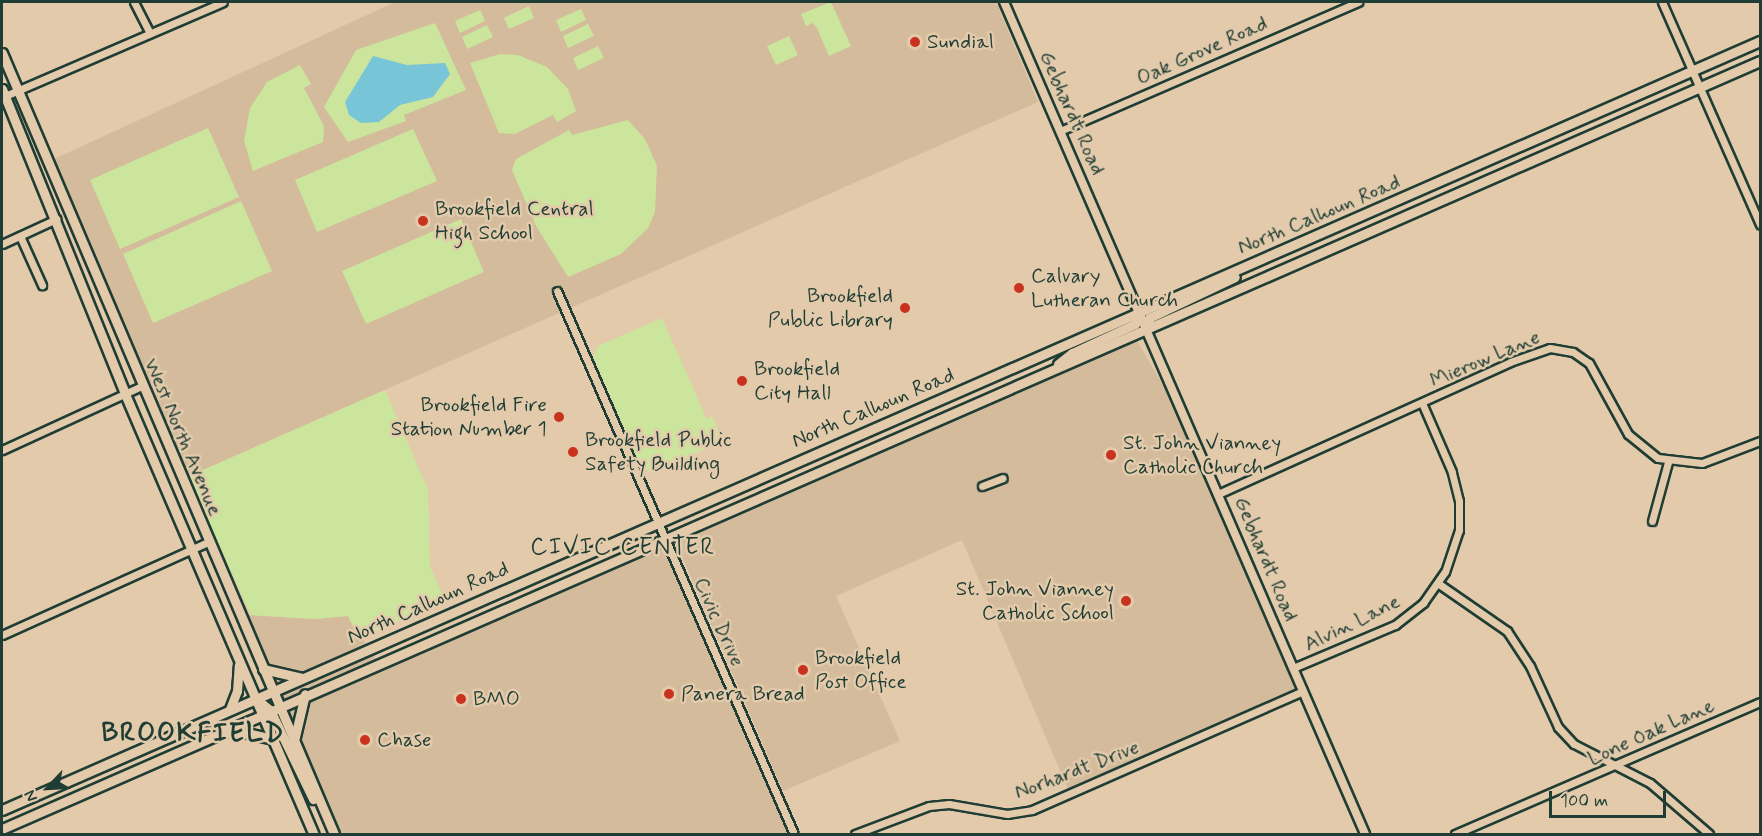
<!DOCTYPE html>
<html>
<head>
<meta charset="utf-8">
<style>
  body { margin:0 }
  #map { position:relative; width:1762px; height:836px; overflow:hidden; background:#e2caab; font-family:Mynerve,sans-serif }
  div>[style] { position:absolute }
  .built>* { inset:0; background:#d3bb9c }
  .green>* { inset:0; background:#cce59c }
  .water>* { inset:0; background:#79c5d8 }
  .roads { filter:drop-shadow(2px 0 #1f3d34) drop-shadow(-2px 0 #1f3d34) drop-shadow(0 2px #1f3d34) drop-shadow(0 -2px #1f3d34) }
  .minor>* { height:7px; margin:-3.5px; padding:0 3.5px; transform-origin:3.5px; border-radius:3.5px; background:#e2caab }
  .tertiary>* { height:8px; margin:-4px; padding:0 4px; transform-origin:4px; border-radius:4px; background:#e2caab }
  .secondary>* { height:9px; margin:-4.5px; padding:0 4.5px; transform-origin:4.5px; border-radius:4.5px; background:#e2caab }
  .dots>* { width:16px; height:16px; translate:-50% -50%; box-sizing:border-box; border:3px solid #e2caab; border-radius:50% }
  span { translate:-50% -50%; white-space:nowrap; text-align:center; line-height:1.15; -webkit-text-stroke:5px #e2caab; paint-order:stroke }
  .poi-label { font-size:21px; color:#1f3d34 }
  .left { translate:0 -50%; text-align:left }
  .right { translate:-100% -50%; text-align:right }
  .street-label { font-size:21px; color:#1f3d34 }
  .quarter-label { font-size:24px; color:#1f3d34; letter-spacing:1.5px }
  .district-label { font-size:27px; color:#1f3d34; font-weight:700; letter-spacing:1.5px }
  .frame { position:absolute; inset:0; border:3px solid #1f3d34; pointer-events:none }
  .north { position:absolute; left:18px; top:758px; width:60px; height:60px; -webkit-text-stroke:4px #e2caab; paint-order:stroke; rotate:245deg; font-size:16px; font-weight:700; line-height:24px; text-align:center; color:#1f3d34 }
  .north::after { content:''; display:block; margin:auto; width:21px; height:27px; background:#1f3d34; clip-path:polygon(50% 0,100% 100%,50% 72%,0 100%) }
  .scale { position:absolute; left:1549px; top:791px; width:117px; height:27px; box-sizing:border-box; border:3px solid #1f3d34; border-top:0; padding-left:8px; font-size:18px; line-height:21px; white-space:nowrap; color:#1f3d34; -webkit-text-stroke:4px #e2caab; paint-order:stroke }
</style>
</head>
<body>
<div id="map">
  <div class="built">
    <i style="clip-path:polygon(395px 2px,996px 2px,1038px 102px,187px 477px,52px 160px)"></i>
    <i style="clip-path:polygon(1133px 334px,1195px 440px,1303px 691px,1070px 794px,962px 540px,836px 596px,900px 741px,783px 791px,676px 542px,916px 436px,914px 430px)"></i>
    <i style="clip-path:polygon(668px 549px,794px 834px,334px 834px,283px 715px,247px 615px,315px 619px,348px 616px,382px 668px,651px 550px)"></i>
  </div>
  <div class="green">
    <i style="clip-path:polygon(831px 2px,851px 46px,829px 56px,817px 28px,813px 23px,806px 26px,801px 14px)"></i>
    <i style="clip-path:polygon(529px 6px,534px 18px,509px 29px,504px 18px)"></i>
    <i style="clip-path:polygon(581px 9px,586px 20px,561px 32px,556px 20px)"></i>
    <i style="clip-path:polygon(480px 10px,485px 21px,460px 33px,455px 21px)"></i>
    <i style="clip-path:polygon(435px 23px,466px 90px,404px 115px,406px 121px,348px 142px,324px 107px,356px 50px)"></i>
    <i style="clip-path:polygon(588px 24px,594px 36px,568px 48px,563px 36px)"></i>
    <i style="clip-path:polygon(487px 25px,493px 37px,467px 49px,462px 37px)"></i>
    <i style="clip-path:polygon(789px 36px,798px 55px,776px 65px,767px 46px)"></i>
    <i style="clip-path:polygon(598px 46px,604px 58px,578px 70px,573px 58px)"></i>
    <i style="clip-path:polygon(500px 54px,518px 55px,547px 67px,568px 89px,576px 111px,557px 122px,553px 115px,515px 134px,499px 133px,470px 63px)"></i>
    <i style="clip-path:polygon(300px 65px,311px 84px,304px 88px,324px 126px,323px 142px,253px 171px,244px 141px,250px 108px,267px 82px)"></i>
    <i style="clip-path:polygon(628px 120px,645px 139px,657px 166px,655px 212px,648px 228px,621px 254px,568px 277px,536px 226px,512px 170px,516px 159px,569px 130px,572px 135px)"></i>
    <i style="clip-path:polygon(208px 128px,239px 197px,120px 249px,90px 180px)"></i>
    <i style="clip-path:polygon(413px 129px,437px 181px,317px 232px,295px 180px)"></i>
    <i style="clip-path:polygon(241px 201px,272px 271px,153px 323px,123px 254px)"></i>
    <i style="clip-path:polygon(461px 219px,484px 272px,366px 324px,342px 271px)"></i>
    <i style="clip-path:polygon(662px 318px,707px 419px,713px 416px,719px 433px,714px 445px,651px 472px,641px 467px,593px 356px,598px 346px)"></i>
    <i style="clip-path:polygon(385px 390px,428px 490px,430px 566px,445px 601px,359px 639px,348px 616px,315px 619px,251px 615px,187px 477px)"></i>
  </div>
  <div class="water">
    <i style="clip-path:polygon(373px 56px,407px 65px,445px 63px,450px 74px,433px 97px,400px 105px,379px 122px,361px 123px,349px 115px,345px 102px)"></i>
  </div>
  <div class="roads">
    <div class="minor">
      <i style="left:134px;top:2px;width:35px;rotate:63deg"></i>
      <i style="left:1662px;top:2px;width:243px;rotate:66.2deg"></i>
      <i style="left:5px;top:96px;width:237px;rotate:-23.3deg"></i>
      <i style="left:1060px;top:131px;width:325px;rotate:-23.4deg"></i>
      <i style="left:20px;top:236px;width:54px;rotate:65.8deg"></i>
      <i style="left:2px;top:244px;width:60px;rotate:-24.8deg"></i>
      <i style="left:557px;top:291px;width:592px;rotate:66.42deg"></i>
      <i style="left:2px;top:450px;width:154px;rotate:-24.6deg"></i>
      <i style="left:982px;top:486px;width:22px;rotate:-21deg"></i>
      <i style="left:1218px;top:494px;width:320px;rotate:-24.3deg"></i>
      <i style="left:1510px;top:362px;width:42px;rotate:-19.3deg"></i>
      <i style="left:1550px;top:348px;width:23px;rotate:10deg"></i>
      <i style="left:1573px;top:352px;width:19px;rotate:35deg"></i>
      <i style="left:1589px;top:363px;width:81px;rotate:61.2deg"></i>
      <i style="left:1628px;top:434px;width:38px;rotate:39deg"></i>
      <i style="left:1658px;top:458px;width:44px;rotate:6.5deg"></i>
      <i style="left:1702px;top:463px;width:62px;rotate:-20.8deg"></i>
      <i style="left:1652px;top:521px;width:61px;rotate:-74.8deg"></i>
      <i style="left:1439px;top:584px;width:83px;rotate:34.7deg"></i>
      <i style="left:1507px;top:631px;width:42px;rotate:56.7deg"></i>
      <i style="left:1530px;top:666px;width:67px;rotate:65.3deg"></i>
      <i style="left:1558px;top:727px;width:23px;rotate:47deg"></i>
      <i style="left:1574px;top:744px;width:85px;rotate:27.2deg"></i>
      <i style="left:1650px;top:783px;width:78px;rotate:40.8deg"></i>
      <i style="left:2px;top:635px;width:226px;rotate:-24.3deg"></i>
      <i style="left:1293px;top:668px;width:111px;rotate:-22.9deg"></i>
      <i style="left:1395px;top:625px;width:36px;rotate:-38deg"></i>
      <i style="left:1423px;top:603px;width:38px;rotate:-55deg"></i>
      <i style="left:1445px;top:572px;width:44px;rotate:-71.6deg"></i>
      <i style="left:1459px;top:530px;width:29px;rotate:-90deg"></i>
      <i style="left:1459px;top:501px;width:30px;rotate:-104deg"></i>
      <i style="left:1452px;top:472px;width:75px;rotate:-113.5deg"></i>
      <i style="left:855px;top:834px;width:79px;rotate:-20.7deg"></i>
      <i style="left:929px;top:806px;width:20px;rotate:-6deg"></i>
      <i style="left:949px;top:804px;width:59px;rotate:9.8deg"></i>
      <i style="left:1007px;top:814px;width:25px;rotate:-9deg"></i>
      <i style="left:1032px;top:810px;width:296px;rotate:-23.7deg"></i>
      <i style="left:1455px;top:834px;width:332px;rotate:-23.4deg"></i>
    </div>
    <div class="tertiary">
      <i style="left:1004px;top:2px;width:907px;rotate:66.54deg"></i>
    </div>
    <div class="secondary">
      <i style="left:2px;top:53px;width:849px;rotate:66.97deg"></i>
      <i style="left:2px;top:89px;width:329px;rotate:68deg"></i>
      <i style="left:125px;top:394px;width:479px;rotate:66.8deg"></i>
      <i style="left:1147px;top:328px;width:10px;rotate:-79deg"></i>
      <i style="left:1149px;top:318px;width:95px;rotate:-25.5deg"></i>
      <i style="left:1058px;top:364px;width:18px;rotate:-38deg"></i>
      <i style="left:1072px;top:353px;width:69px;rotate:-24.7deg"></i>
      <i style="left:1135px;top:324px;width:13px;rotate:-63deg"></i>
      <i style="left:263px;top:669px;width:40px;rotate:13deg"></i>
      <i style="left:255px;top:698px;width:19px;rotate:39deg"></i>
      <i style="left:270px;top:710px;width:99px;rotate:64.2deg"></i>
      <i style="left:230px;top:709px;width:19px;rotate:-69deg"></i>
      <i style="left:237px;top:691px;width:26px;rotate:-86deg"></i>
      <i style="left:225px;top:728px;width:49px;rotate:12.9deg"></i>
      <i style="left:294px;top:741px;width:48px;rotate:-76.8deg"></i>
      <i style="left:2px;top:810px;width:1919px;rotate:-23.63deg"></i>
      <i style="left:2px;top:829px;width:1918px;rotate:-23.6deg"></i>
    </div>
  </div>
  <div class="dots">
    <i style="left:915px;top:42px;background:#c8321e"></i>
    <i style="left:423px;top:221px;background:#c8321e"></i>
    <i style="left:1019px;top:288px;background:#c8321e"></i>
    <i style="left:905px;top:308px;background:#c8321e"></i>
    <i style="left:742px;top:381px;background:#c8321e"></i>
    <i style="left:559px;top:417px;background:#c8321e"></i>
    <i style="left:573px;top:452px;background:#c8321e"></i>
    <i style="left:1111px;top:455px;background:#c8321e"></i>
    <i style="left:1126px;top:601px;background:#c8321e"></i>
    <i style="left:803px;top:670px;background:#c8321e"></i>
    <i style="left:669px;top:694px;background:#c8321e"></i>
    <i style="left:461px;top:699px;background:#c8321e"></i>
    <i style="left:365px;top:740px;background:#c8321e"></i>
  </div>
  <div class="poi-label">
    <span class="left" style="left:927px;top:42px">Sundial</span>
    <span class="left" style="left:435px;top:221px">Brookfield Central<br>High School</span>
    <span class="left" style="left:1031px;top:288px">Calvary<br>Lutheran Church</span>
    <span class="right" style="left:893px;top:308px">Brookfield<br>Public Library</span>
    <span class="left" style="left:754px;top:381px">Brookfield<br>City Hall</span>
    <span class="right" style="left:547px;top:417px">Brookfield Fire<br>Station Number 1</span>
    <span class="left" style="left:585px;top:452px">Brookfield Public<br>Safety Building</span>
    <span class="left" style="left:1123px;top:455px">St. John Vianney<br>Catholic Church</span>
    <span class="right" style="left:1114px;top:601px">St. John Vianney<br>Catholic School</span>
    <span class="left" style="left:815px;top:670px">Brookfield<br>Post Office</span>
    <span class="left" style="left:681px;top:694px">Panera Bread</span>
    <span class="left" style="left:473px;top:699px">BMO</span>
    <span class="left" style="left:377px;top:740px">Chase</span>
  </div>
  <div class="street-label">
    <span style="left:1202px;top:51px;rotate:-24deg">Oak Grove Road</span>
    <span style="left:1072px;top:113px;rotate:66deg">Gebhardt Road</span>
    <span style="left:1319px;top:215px;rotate:-23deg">North Calhoun Road</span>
    <span style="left:1485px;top:359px;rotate:-23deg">Mierow Lane</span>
    <span style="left:873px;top:408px;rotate:-23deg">North Calhoun Road</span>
    <span style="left:183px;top:437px;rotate:67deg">West North Avenue</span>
    <span style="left:1266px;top:559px;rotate:67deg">Gebhardt Road</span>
    <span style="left:428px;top:603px;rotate:-24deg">North Calhoun Road</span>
    <span style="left:719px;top:622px;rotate:66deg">Civic Drive</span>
    <span style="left:1352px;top:623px;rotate:-26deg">Alvin Lane</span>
    <span style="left:1651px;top:732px;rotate:-24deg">Lone Oak Lane</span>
    <span style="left:1077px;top:770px;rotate:-21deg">Norhardt Drive</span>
  </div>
  <div class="quarter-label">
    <span style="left:623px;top:548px">CIVIC CENTER</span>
  </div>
  <div class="district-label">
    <span style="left:193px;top:734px">BROOKFIELD</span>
  </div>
  <div class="frame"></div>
  <div class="north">N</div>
  <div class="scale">100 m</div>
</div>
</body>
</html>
